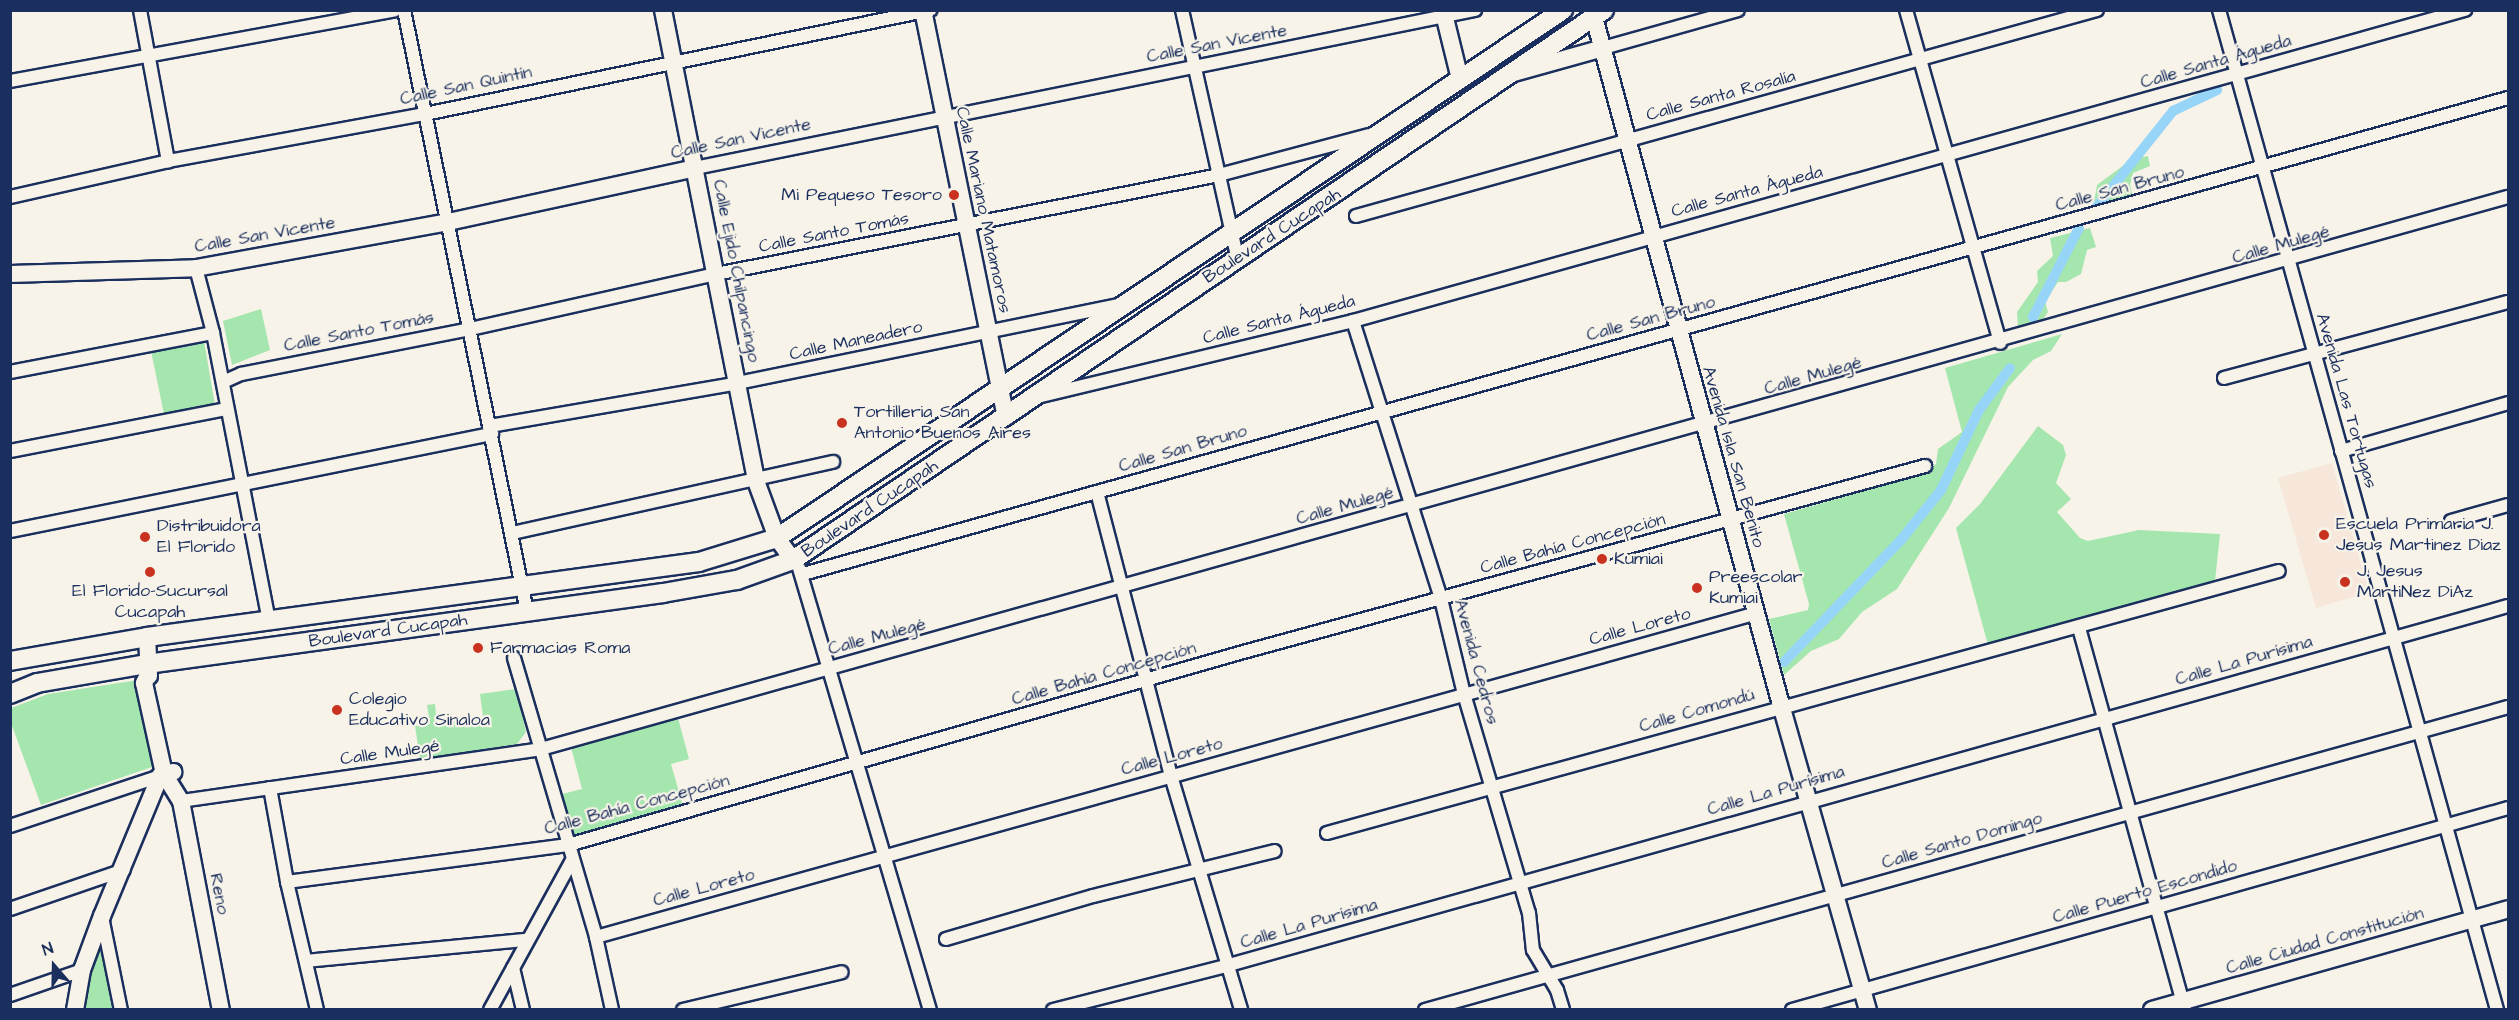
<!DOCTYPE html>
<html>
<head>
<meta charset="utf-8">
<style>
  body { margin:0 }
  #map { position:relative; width:2519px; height:1020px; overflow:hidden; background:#f7f3e8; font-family:"Architects Daughter",sans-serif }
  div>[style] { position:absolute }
  .built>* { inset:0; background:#f7e7da }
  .green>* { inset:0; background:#a5e6ae }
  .canal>* { height:10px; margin:-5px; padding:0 5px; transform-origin:5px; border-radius:5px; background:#97d5f8 }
  .roads { filter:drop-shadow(2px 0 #1b2f5e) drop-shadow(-2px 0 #1b2f5e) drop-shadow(0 2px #1b2f5e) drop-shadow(0 -2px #1b2f5e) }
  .street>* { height:12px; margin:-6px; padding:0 6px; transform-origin:6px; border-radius:6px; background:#f7f3e8 }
  .secondary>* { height:16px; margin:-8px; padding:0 8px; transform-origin:8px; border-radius:8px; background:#f7f3e8 }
  .primary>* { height:18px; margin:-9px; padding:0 9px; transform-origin:9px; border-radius:9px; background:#f7f3e8 }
  .dots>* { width:16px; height:16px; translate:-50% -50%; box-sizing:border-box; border:3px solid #f7f3e8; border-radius:50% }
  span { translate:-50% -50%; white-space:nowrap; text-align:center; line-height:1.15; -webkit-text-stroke:4.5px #f7f3e8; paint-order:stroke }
  .street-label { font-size:18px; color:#1b2f5e }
  .poi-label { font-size:18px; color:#1b2f5e }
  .right { translate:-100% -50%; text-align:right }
  .left { translate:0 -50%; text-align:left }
  .frame { position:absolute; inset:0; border:12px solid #1b2f5e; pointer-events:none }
  .north { position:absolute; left:24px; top:936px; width:60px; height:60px; -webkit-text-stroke:4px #f7f3e8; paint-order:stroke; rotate:340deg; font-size:16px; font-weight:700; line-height:24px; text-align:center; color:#1b2f5e }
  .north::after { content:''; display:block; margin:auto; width:21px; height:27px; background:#1b2f5e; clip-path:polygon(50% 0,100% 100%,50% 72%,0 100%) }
</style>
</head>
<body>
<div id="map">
  <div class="built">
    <i style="clip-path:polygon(2332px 463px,2369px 592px,2316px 608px,2278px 478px)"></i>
  </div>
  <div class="green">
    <i style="clip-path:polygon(2148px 156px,2150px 166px,2133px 173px,2130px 185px,2133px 197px,2093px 208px,2097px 185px,2132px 159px)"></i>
    <i style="clip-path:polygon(2090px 228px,2096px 247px,2087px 250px,2081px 274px,2066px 282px,2058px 282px,2045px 302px,2048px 312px,2042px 321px,2018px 327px,2017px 312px,2038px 282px,2037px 271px,2053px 256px,2050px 238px)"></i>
    <i style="clip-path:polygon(261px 309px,270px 350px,232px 365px,223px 321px)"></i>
    <i style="clip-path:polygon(2062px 334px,2051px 351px,2033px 360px,2008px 387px,1949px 508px,1897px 589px,1862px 612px,1839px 639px,1811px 651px,1784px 675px,1769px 619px,1808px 610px,1809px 604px,1784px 514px,1921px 475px,1936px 464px,1938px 449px,1962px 432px,1945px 368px)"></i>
    <i style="clip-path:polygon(204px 341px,215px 405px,164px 414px,151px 351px)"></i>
    <i style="clip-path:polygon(2038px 426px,2063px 445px,2066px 455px,2056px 483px,2071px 499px,2057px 512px,2080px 538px,2088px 541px,2139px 530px,2220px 534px,2215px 581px,1988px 645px,1956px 528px,1980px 504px)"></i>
    <i style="clip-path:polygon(138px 680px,155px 762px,152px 767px,41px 805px,11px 723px,11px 708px,48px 694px)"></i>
    <i style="clip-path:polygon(516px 689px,526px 732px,517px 744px,420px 759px,415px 726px,430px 724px,427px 705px,435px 704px,437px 723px,483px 717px,480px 694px)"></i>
    <i style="clip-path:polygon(678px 718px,689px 759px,671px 764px,683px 806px,573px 836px,562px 794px,582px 789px,571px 747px)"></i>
    <i style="clip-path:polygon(100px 944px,112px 1009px,82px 1010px,88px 971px)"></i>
  </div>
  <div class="canal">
    <i style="left:2094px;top:210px;width:127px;rotate:-51.4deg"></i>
    <i style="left:2173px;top:111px;width:49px;rotate:-25.5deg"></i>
    <i style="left:2033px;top:317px;width:100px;rotate:-62.7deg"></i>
    <i style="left:1784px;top:662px;width:169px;rotate:-46.2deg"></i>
    <i style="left:1901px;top:540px;width:64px;rotate:-51.3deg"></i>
    <i style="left:1941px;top:490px;width:89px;rotate:-64.6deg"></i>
    <i style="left:1979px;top:410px;width:52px;rotate:-53.6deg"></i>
  </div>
  <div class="roads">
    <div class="street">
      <i style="left:140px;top:10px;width:154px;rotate:79.5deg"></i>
      <i style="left:404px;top:10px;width:614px;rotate:78.45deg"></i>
      <i style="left:1182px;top:10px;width:253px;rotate:77.4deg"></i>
      <i style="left:1906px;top:10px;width:346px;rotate:74.2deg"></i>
      <i style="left:2219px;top:10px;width:1038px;rotate:74.46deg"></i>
      <i style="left:1603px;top:48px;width:140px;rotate:-15.7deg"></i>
      <i style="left:10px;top:81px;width:391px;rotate:-10.4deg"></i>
      <i style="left:695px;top:168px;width:796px;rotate:-11.45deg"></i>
      <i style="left:10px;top:197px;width:162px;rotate:-12.8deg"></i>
      <i style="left:168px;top:161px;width:261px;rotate:-10.4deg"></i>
      <i style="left:425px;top:114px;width:516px;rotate:-11.64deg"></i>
      <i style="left:1356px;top:216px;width:769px;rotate:-15.54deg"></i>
      <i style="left:196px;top:268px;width:67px;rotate:75.3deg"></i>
      <i style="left:213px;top:333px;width:293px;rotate:79deg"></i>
      <i style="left:1353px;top:321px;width:292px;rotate:72.4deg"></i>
      <i style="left:1441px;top:599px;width:98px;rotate:76.4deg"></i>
      <i style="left:1464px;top:694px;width:228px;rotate:73.5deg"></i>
      <i style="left:1529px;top:913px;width:37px;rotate:84deg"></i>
      <i style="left:1533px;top:950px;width:47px;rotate:59deg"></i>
      <i style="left:1557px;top:990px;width:21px;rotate:73deg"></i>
      <i style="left:10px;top:372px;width:207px;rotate:-10.9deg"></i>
      <i style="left:2224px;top:378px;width:294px;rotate:-15deg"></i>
      <i style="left:223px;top:382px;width:20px;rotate:-24deg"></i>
      <i style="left:241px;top:374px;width:233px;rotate:-11.1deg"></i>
      <i style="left:470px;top:329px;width:252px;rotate:-12.6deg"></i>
      <i style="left:716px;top:274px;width:513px;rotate:-11.13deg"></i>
      <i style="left:1219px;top:175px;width:155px;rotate:-14.9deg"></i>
      <i style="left:1041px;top:396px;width:321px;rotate:-13.5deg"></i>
      <i style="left:1353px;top:321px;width:1155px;rotate:-15.63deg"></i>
      <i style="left:490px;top:426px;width:252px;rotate:-9.8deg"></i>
      <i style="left:738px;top:383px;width:388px;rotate:-11.6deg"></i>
      <i style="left:10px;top:451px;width:221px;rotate:-11deg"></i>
      <i style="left:2341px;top:451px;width:174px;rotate:-16deg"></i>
      <i style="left:1097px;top:492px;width:293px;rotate:75.4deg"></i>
      <i style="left:1171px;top:776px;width:244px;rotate:73.3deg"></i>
      <i style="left:2451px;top:521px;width:59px;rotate:-15.7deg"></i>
      <i style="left:10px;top:531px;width:492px;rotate:-11.4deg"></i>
      <i style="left:512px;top:533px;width:329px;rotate:-12.5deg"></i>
      <i style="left:799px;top:568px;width:461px;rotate:73.5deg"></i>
      <i style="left:803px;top:574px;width:1770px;rotate:-15.6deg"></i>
      <i style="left:2079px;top:628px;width:396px;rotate:74.5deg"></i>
      <i style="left:514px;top:658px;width:291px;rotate:73.6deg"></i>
      <i style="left:596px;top:937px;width:75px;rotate:77.6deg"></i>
      <i style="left:270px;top:788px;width:96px;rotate:79.7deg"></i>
      <i style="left:287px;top:882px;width:131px;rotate:76.8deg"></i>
      <i style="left:181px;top:801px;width:364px;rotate:-8.2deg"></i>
      <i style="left:541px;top:749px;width:2043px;rotate:-15.68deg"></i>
      <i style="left:10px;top:826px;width:158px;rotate:-18.4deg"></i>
      <i style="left:1327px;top:833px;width:987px;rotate:-15.39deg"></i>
      <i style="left:287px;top:882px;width:283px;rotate:-7.5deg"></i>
      <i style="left:568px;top:845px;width:706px;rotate:-15.95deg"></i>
      <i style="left:1247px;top:651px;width:703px;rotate:-15.26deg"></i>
      <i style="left:10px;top:909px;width:120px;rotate:-18.9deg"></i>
      <i style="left:102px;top:917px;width:95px;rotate:78.5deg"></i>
      <i style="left:596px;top:937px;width:1205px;rotate:-15.59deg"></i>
      <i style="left:946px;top:939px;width:153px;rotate:-16.3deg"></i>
      <i style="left:1093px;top:896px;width:187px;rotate:-13.9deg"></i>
      <i style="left:306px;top:961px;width:221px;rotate:-5.5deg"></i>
      <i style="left:513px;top:968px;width:43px;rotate:76.6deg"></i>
      <i style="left:10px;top:995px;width:76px;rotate:-19.1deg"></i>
      <i style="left:490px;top:1010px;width:171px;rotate:-61.3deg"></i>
      <i style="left:683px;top:1010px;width:163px;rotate:-13.4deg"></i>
      <i style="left:1053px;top:1010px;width:182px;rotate:-14.3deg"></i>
      <i style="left:1229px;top:965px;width:1328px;rotate:-15.68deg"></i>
      <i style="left:1425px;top:1010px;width:1125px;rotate:-15.63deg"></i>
      <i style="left:1792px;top:1010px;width:744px;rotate:-15.75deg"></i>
    </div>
    <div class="secondary">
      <i style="left:663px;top:10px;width:480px;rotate:78.8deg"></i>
      <i style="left:756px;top:481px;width:61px;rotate:69.8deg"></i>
      <i style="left:777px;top:538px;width:27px;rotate:54deg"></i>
      <i style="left:923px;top:10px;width:415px;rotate:78.5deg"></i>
      <i style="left:1443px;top:10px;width:71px;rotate:76.2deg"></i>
      <i style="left:1594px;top:17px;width:713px;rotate:74.79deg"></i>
      <i style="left:1781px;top:705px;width:317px;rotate:74.1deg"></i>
      <i style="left:1514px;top:73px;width:92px;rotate:-15.7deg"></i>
      <i style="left:10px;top:274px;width:186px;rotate:-1.8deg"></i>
      <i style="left:196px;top:268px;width:256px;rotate:-10.3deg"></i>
      <i style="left:448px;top:222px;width:253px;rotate:-12.3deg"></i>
      <i style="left:147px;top:637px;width:39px;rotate:87deg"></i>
      <i style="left:148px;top:675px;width:9px;rotate:117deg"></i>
      <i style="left:144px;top:683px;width:93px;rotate:77.6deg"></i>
      <i style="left:164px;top:774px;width:32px;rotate:58deg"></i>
      <i style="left:181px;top:801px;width:213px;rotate:79.2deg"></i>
      <i style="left:75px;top:1010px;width:41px;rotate:-80.1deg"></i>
      <i style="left:82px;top:970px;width:58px;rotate:-69.7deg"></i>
      <i style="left:102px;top:916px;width:152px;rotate:-67.5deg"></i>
      <i style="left:160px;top:776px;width:14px;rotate:-17deg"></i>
      <i style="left:2152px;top:1010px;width:370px;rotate:-15.8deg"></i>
    </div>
    <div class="primary">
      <i style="left:10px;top:661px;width:139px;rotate:-9.9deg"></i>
      <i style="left:147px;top:637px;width:557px;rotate:-7.74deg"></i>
      <i style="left:699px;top:562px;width:82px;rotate:-17.1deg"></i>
      <i style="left:777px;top:538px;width:947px;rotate:-33.89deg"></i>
      <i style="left:10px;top:694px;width:29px;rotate:-22deg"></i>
      <i style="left:37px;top:683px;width:112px;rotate:-9.8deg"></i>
      <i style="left:147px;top:664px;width:521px;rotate:-7.83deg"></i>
      <i style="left:663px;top:593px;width:75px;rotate:-10deg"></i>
      <i style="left:737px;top:580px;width:59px;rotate:-19.7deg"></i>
      <i style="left:793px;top:560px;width:980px;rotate:-34.14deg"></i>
    </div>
  </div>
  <div class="dots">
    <i style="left:954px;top:195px;background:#c8321e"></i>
    <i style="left:842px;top:423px;background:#c8321e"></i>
    <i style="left:2324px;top:535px;background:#c8321e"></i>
    <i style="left:145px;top:537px;background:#c8321e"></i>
    <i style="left:1602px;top:559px;background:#c8321e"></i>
    <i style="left:150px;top:572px;background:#c8321e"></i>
    <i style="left:2345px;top:582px;background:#c8321e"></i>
    <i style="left:1697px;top:588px;background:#c8321e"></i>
    <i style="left:478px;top:648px;background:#c8321e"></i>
    <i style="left:337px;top:710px;background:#c8321e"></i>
  </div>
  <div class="street-label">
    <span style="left:1217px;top:44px;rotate:-11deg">Calle San Vicente</span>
    <span style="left:2216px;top:62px;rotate:-16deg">Calle Santa Águeda</span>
    <span style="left:466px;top:86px;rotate:-12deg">Calle San Quintín</span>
    <span style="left:1721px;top:96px;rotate:-15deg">Calle Santa Rosalía</span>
    <span style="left:741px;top:139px;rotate:-12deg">Calle San Vicente</span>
    <span style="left:2120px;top:189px;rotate:-15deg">Calle San Bruno</span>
    <span style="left:1747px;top:192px;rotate:-15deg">Calle Santa Águeda</span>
    <span style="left:983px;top:210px;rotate:78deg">Calle Mariano Matamoros</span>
    <span style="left:834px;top:233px;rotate:-11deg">Calle Santo Tomás</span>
    <span style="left:265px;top:235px;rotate:-10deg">Calle San Vicente</span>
    <span style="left:1272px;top:236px;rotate:-33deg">Boulevard Cucapah</span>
    <span style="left:2281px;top:245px;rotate:-16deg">Calle Mulegé</span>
    <span style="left:736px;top:271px;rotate:79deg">Calle Ejido Chilpancingo</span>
    <span style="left:1651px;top:319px;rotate:-15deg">Calle San Bruno</span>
    <span style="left:1279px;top:320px;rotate:-14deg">Calle Santa Águeda</span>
    <span style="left:359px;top:332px;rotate:-11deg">Calle Santo Tomás</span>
    <span style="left:856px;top:341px;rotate:-12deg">Calle Maneadero</span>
    <span style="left:1813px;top:376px;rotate:-16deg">Calle Mulegé</span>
    <span style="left:2346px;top:401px;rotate:74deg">Avenida Las Tortugas</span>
    <span style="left:1183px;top:449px;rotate:-16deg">Calle San Bruno</span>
    <span style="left:1733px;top:457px;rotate:74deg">Avenida Isla San Benito</span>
    <span style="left:1345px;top:506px;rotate:-16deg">Calle Mulegé</span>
    <span style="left:870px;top:509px;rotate:-34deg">Boulevard Cucapah</span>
    <span style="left:1573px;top:544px;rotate:-15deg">Calle Bahía Concepción</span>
    <span style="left:1640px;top:627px;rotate:-15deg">Calle Loreto</span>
    <span style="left:388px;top:631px;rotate:-8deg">Boulevard Cucapah</span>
    <span style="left:877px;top:637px;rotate:-15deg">Calle Mulegé</span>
    <span style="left:2244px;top:661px;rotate:-16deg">Calle La Purísima</span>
    <span style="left:1476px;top:662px;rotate:75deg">Avenida Cedros</span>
    <span style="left:1104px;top:674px;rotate:-16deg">Calle Bahía Concepción</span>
    <span style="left:1697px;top:711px;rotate:-16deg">Calle Comondú</span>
    <span style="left:390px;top:753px;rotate:-8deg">Calle Mulegé</span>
    <span style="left:1172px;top:757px;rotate:-15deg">Calle Loreto</span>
    <span style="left:1776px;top:791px;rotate:-16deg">Calle La Purísima</span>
    <span style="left:637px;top:805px;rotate:-15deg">Calle Bahía Concepción</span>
    <span style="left:1962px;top:841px;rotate:-16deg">Calle Santo Domingo</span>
    <span style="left:704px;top:888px;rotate:-15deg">Calle Loreto</span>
    <span style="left:2145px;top:892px;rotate:-16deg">Calle Puerto Escondido</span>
    <span style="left:219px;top:894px;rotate:79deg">Reno</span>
    <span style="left:1309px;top:924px;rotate:-16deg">Calle La Purísima</span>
    <span style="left:2325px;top:941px;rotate:-16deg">Calle Ciudad Constitución</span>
  </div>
  <div class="poi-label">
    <span class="right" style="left:942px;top:195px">Mi Pequeso Tesoro</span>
    <span class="left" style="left:854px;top:423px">Tortilleria San<br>Antonio Buenos Aires</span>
    <span class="left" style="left:2336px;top:535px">Escuela Primaria J.<br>Jesus Martinez Diaz</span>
    <span class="left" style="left:157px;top:537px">Distribuidora<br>El Florido</span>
    <span class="left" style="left:1614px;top:559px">Kumiai</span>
    <span class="left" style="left:2357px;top:582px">J. Jesus<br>MartiNez DiAz</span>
    <span class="left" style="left:1709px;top:588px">Preescolar<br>Kumiai</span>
    <span style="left:150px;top:602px">El Florido-Sucursal<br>Cucapah</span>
    <span class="left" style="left:490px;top:648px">Farmacias Roma</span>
    <span class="left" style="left:349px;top:710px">Colegio<br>Educativo Sinaloa</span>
  </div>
  <div class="frame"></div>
  <div class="north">N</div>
</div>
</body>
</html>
